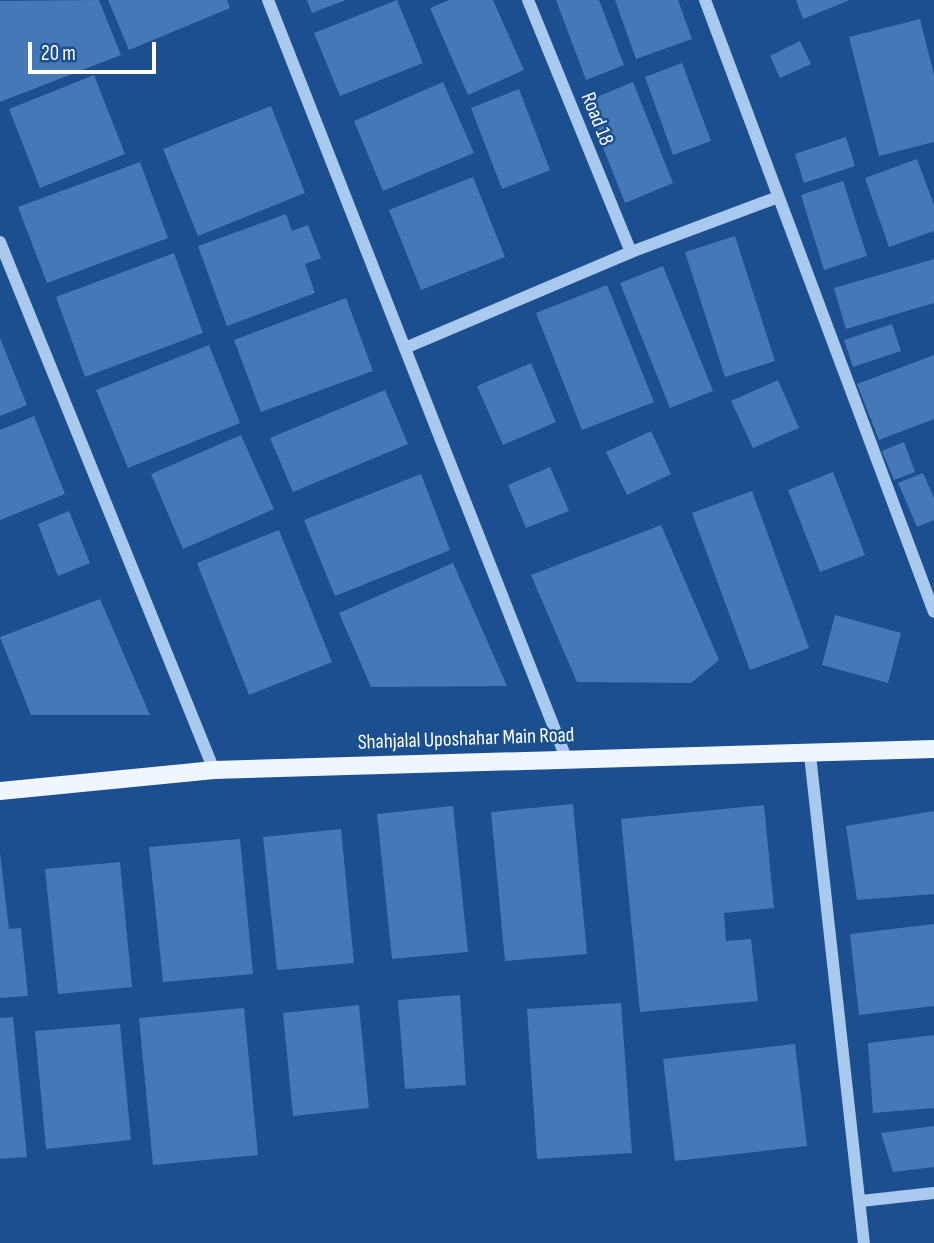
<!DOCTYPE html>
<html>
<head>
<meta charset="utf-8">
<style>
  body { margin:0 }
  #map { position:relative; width:934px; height:1243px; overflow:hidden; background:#1b4f8f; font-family:"Sofia Sans Condensed",sans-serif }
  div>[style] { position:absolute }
  .building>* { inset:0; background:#4478b7 }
  .minor>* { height:12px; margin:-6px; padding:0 6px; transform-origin:6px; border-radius:6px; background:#a9c9ee }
  .major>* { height:18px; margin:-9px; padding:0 9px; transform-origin:9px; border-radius:9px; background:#f0f6ff }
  span { translate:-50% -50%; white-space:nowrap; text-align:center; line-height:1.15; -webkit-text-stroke:5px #1b4f8f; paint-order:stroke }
  .street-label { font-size:21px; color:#fff }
  .scale { position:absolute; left:28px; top:42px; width:128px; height:32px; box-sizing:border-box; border:4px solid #fff; border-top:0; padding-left:9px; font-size:21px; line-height:24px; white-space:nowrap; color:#fff; -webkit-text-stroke:5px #1b4f8f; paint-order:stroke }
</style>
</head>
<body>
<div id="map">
  <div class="building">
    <i style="clip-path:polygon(99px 0,121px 55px,0 102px,0 1px)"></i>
    <i style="clip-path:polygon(108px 0,227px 0,230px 8px,129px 50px)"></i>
    <i style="clip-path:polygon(307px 0,346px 0,312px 13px)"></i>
    <i style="clip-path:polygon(397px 0,423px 63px,340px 96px,314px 33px)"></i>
    <i style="clip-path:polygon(449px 0,493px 0,524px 70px,468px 95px,430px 8px)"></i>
    <i style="clip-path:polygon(556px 0,599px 0,624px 65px,586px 80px)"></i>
    <i style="clip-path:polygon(615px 0,678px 0,692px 39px,636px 59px)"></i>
    <i style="clip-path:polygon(796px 0,850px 0,803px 19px)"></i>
    <i style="clip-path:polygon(920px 19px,934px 75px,934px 142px,879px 156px,849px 37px)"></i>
    <i style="clip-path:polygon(800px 41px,811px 64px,780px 78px,770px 56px)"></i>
    <i style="clip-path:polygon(682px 63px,711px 141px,673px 155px,645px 77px)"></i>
    <i style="clip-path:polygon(94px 75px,125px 154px,40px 188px,9px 109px)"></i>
    <i style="clip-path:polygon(443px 82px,474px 153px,383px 191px,354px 121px)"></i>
    <i style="clip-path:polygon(633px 82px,673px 183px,625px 203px,585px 102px)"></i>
    <i style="clip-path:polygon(519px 89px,550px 170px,502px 189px,471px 108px)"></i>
    <i style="clip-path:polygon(271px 106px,305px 193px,198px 236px,163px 149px)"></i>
    <i style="clip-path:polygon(846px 137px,855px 166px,804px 183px,795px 154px)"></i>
    <i style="clip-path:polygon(917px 159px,934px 205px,934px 231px,889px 247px,865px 178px)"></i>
    <i style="clip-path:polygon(140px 162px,168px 238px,47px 283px,18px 207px)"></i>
    <i style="clip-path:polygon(473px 177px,505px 257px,421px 290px,389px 210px)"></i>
    <i style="clip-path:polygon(843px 181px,867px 256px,824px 270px,801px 195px)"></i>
    <i style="clip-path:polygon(286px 214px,292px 231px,308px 225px,321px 258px,305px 264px,315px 293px,227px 326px,198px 246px)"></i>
    <i style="clip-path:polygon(735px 236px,775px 361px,725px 377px,685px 252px)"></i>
    <i style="clip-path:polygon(174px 253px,203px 333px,85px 377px,56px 297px)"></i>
    <i style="clip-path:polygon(934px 259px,934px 303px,846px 329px,834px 288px)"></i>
    <i style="clip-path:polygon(663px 266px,713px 391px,670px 408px,620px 283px)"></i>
    <i style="clip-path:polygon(607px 285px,654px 402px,582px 430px,536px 313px)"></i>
    <i style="clip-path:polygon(346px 298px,373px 371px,261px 412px,234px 340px)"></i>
    <i style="clip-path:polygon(892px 324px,901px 351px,853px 367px,844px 340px)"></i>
    <i style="clip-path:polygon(0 338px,27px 405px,0 416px)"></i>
    <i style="clip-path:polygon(209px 345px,240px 423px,128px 468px,96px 390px)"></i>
    <i style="clip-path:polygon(934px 355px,934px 419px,879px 440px,857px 384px)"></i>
    <i style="clip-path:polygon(531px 363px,556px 422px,503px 445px,477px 386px)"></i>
    <i style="clip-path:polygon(778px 380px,799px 428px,753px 448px,731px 401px)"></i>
    <i style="clip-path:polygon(385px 390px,408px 444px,293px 492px,270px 438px)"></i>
    <i style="clip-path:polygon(34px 416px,65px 494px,0 520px,0 430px)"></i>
    <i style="clip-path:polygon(651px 431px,671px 474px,627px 495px,606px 452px)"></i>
    <i style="clip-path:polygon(241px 435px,274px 509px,183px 549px,151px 474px)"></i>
    <i style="clip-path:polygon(904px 442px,915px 472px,894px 480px,882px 451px)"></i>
    <i style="clip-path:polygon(550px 467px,569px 511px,526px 528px,508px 485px)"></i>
    <i style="clip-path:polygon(833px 472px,865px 555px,820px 572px,788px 490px)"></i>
    <i style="clip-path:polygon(923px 473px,934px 498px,934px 520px,917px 527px,898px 483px)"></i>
    <i style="clip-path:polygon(421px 474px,450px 550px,335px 596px,304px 520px)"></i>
    <i style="clip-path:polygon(752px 491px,809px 648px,750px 670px,692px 513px)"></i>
    <i style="clip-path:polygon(69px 511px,90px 563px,58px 576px,38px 524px)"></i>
    <i style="clip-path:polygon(661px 525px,719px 660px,691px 683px,577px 682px,531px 575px)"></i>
    <i style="clip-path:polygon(279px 530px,332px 662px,249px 695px,197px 563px)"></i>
    <i style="clip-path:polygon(453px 563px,507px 686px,371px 687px,339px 613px)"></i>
    <i style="clip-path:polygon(100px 599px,150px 715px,31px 715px,0 637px)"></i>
    <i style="clip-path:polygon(835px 615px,901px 633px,888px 683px,822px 665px)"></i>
    <i style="clip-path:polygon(573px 804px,587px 954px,505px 961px,491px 812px)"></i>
    <i style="clip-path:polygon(764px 805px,774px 908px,724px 913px,726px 941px,751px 939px,758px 1001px,640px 1012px,621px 819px)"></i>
    <i style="clip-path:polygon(453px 806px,468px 952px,392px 959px,377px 814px)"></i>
    <i style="clip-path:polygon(934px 811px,934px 894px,857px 900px,846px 826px)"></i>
    <i style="clip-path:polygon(341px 829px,354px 963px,277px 970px,263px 837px)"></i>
    <i style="clip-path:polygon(240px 839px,253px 974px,163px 982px,149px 847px)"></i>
    <i style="clip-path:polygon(0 853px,9px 929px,21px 928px,28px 996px,0 998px)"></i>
    <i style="clip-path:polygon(120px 862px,132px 987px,58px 994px,45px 869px)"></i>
    <i style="clip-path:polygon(934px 924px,934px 1006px,859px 1015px,850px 934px)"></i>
    <i style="clip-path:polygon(460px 995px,466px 1085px,405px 1089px,398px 1000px)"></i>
    <i style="clip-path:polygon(621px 1003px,632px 1153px,537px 1159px,527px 1009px)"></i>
    <i style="clip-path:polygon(359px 1005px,369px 1108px,293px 1116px,283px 1013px)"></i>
    <i style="clip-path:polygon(244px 1008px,258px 1155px,153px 1165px,139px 1018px)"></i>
    <i style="clip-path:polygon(13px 1017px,27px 1157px,0 1159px,0 1018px)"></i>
    <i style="clip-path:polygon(120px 1024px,131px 1140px,46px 1149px,35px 1031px)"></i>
    <i style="clip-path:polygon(934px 1035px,934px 1108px,873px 1113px,868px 1043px)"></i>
    <i style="clip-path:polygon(795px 1044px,807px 1146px,675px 1161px,663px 1059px)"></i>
    <i style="clip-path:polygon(934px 1126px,934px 1167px,893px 1172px,881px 1133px)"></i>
  </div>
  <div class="minor">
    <i style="left:268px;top:0;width:814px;rotate:68.54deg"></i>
    <i style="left:528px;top:0;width:272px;rotate:67.8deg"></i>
    <i style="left:705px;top:0;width:653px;rotate:69.49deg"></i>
    <i style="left:0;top:242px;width:570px;rotate:67.94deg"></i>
    <i style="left:405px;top:348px;width:246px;rotate:-23deg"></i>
    <i style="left:631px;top:252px;width:157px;rotate:-20.5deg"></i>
    <i style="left:810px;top:755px;width:491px;rotate:83.7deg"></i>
    <i style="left:861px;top:1201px;width:73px;rotate:-6.3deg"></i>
  </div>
  <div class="major">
    <i style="left:0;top:791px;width:215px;rotate:-5.6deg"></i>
    <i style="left:214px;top:770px;width:720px;rotate:-1.67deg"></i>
  </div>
  <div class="street-label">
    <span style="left:597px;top:119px;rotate:68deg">Road 18</span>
    <span style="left:466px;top:739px;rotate:-2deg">Shahjalal Uposhahar Main Road</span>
  </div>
  <div class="scale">20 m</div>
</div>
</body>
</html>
